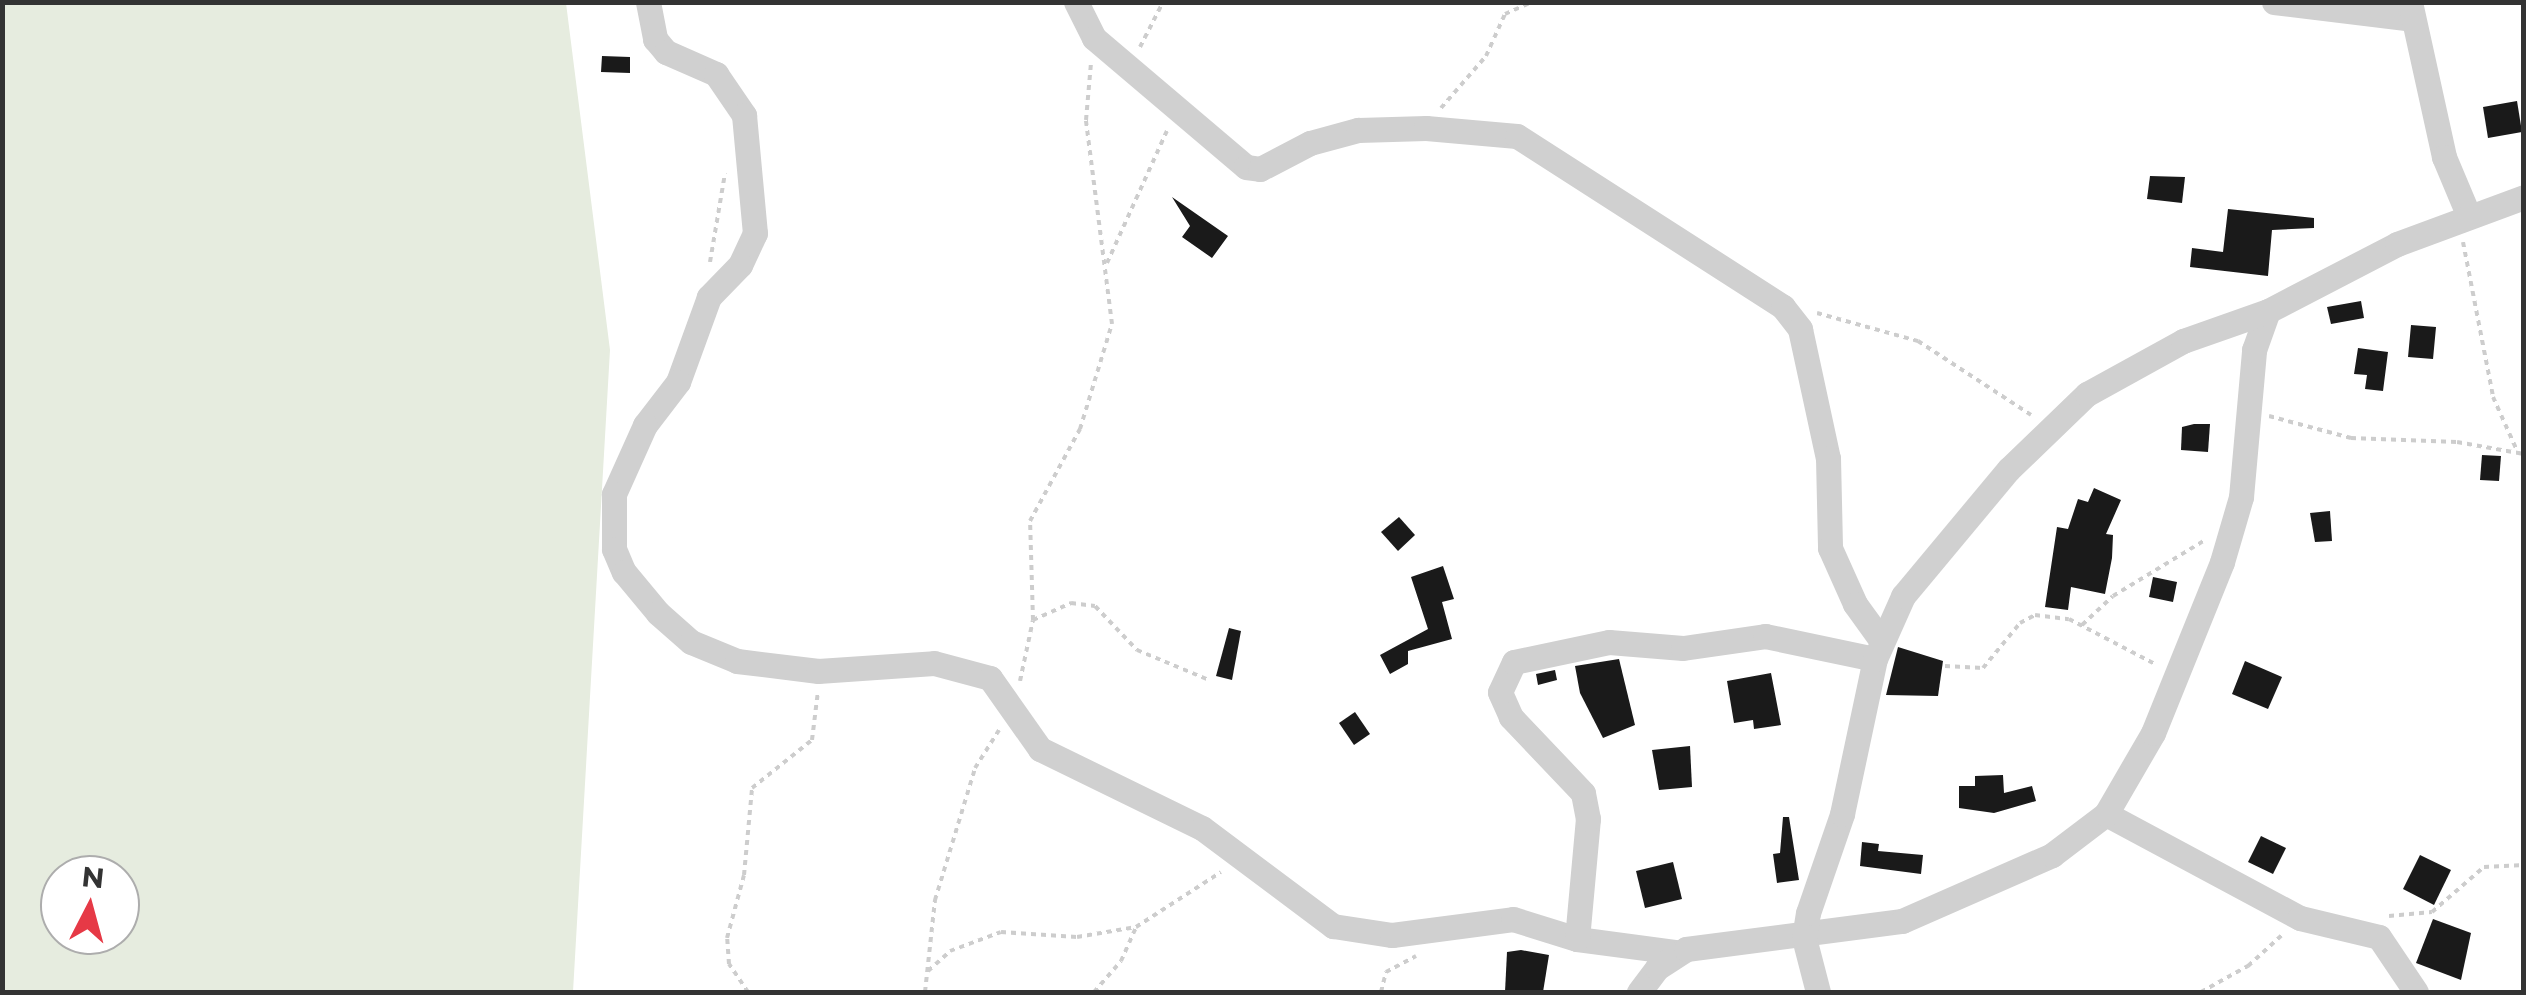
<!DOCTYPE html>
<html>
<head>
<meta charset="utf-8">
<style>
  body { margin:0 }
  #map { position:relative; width:2526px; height:995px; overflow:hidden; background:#fff; font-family:Montserrat,sans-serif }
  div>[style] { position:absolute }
  .green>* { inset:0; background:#e6ecdf }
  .building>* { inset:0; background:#1a1a1a }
  .path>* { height:4px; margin-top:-2px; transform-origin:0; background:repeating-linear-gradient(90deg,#cdcdcd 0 5px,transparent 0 10px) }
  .minor>* { height:25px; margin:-12.5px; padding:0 12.5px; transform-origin:12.5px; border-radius:12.5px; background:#d0d0d0 }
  span { translate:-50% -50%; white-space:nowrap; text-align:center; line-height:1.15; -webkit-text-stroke:10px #fff; paint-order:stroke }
  .frame { position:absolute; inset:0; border:5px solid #333; pointer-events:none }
  .north { position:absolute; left:40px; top:855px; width:100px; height:100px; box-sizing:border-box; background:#fff; border:2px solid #adadad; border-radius:50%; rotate:6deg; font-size:28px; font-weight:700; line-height:40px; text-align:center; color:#333 }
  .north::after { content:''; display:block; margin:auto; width:35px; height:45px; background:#e63946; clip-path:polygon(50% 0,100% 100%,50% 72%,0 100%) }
</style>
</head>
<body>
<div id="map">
  <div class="green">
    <i style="clip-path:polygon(evenodd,2px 3px,566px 3px,610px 350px,573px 992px,3px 992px,2px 3px,60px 875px,120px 875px,120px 935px,60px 935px,60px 875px)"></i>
  </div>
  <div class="building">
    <i style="clip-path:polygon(602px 56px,630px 57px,630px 73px,601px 72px)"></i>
    <i style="clip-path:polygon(2517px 101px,2522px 132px,2488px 138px,2483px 107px)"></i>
    <i style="clip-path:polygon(2150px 176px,2185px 177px,2182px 203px,2147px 199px)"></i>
    <i style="clip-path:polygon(1172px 197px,1228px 236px,1212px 258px,1182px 237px,1190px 226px)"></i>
    <i style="clip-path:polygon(2228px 209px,2314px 218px,2314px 228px,2272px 230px,2268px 276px,2190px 267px,2192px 248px,2223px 252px)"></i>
    <i style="clip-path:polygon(2361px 301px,2364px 318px,2331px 324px,2327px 307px)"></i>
    <i style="clip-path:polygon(2411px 325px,2436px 327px,2433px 359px,2408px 357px)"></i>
    <i style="clip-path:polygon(2358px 348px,2388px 352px,2383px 391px,2365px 389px,2367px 375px,2354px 374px)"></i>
    <i style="clip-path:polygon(2194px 424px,2210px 424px,2208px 452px,2181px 450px,2182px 427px)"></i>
    <i style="clip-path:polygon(2482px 455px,2501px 456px,2499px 481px,2480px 480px)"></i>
    <i style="clip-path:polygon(2094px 488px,2121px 500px,2106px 534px,2113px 535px,2112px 558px,2105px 594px,2071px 587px,2068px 610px,2045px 607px,2057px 527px,2068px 529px,2078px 499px,2088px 502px)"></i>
    <i style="clip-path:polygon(2330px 511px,2332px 541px,2315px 542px,2310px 513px)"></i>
    <i style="clip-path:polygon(1399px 517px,1415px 535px,1398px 551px,1381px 532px)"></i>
    <i style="clip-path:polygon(1443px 566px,1454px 599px,1442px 602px,1452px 639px,1408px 651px,1408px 664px,1390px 674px,1380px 655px,1428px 629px,1411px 577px)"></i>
    <i style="clip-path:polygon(2153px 577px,2177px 582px,2173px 602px,2149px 597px)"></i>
    <i style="clip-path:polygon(1229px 628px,1241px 631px,1232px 680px,1216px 676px)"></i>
    <i style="clip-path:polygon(1898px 647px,1943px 661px,1938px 696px,1886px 695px)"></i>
    <i style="clip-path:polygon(1619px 659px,1635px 725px,1603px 738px,1580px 693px,1575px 666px)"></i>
    <i style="clip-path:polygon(2245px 661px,2282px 677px,2268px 709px,2232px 694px)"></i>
    <i style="clip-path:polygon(1555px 670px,1557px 680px,1538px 685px,1536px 674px)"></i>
    <i style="clip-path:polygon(1771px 673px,1781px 725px,1754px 729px,1753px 720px,1734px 723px,1727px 681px)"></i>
    <i style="clip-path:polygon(1355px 712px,1370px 734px,1354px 745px,1339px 723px)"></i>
    <i style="clip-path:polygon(1690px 746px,1692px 787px,1659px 790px,1652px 750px)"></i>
    <i style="clip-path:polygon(2003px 775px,2004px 793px,2032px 786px,2036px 801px,1994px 813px,1959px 808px,1959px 786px,1975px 786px,1975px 776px)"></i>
    <i style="clip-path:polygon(1783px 817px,1789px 817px,1799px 880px,1777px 883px,1773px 854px,1780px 853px)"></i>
    <i style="clip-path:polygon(2261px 836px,2286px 848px,2273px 874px,2248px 862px)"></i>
    <i style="clip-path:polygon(1862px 842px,1879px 844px,1878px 851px,1923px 855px,1921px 874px,1860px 866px)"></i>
    <i style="clip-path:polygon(2420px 855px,2451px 870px,2434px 905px,2403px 889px)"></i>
    <i style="clip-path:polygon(1673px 862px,1682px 899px,1645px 908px,1636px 871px)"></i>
    <i style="clip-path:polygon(2433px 919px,2471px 933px,2461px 980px,2416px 963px)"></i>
    <i style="clip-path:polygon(1521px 950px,1549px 955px,1543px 992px,1505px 992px,1507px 952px)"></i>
  </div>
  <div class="path">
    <i style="left:1140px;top:47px;width:51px;rotate:-62.9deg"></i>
    <i style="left:1441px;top:108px;width:69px;rotate:-49.1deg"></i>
    <i style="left:1486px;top:56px;width:46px;rotate:-65.7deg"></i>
    <i style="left:1505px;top:14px;width:30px;rotate:-24deg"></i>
    <i style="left:2463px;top:242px;width:158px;rotate:79deg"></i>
    <i style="left:2493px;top:397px;width:61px;rotate:65.9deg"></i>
    <i style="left:710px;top:262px;width:90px;rotate:-80.4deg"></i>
    <i style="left:1107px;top:263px;width:145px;rotate:-65.6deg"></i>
    <i style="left:1817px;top:313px;width:105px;rotate:15.5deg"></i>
    <i style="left:1918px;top:341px;width:135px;rotate:33.2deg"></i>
    <i style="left:2269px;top:416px;width:85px;rotate:15deg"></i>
    <i style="left:2351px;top:438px;width:106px;rotate:2.2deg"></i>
    <i style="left:2457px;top:442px;width:68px;rotate:10.2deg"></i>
    <i style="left:1033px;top:620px;width:42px;rotate:-24.1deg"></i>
    <i style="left:1071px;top:603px;width:24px;rotate:7deg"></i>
    <i style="left:1095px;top:606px;width:61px;rotate:46.3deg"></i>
    <i style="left:1137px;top:650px;width:78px;rotate:22.6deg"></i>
    <i style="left:2082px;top:625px;width:42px;rotate:-43.1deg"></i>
    <i style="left:2113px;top:596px;width:108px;rotate:-31.3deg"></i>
    <i style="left:1945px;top:666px;width:38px;rotate:3deg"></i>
    <i style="left:1983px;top:668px;width:58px;rotate:-50.6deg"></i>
    <i style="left:2020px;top:623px;width:17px;rotate:-28deg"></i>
    <i style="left:2035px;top:615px;width:34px;rotate:7deg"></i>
    <i style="left:2069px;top:619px;width:97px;rotate:27.6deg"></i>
    <i style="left:1020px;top:681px;width:62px;rotate:-78deg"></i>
    <i style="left:1033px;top:620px;width:99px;rotate:-91.7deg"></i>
    <i style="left:1030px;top:521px;width:105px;rotate:-61.5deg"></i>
    <i style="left:1080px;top:429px;width:110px;rotate:-73.1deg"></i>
    <i style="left:1112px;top:324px;width:206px;rotate:-97.3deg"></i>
    <i style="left:1086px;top:120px;width:57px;rotate:-85deg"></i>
    <i style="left:2389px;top:916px;width:43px;rotate:-5.3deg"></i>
    <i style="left:2432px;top:912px;width:69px;rotate:-40.9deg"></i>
    <i style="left:2484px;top:867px;width:40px;rotate:-2.9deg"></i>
    <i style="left:928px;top:971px;width:30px;rotate:-42deg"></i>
    <i style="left:950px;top:951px;width:54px;rotate:-20.4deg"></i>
    <i style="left:1001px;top:932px;width:76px;rotate:3.8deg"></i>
    <i style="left:1077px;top:937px;width:60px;rotate:-9.6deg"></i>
    <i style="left:748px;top:992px;width:34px;rotate:-124deg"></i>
    <i style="left:729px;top:964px;width:26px;rotate:-94deg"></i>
    <i style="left:727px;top:938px;width:65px;rotate:-74.9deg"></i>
    <i style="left:744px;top:875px;width:87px;rotate:-84.7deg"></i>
    <i style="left:752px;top:788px;width:77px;rotate:-38.7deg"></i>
    <i style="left:812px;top:740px;width:49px;rotate:-83deg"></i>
    <i style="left:925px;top:992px;width:93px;rotate:-83.8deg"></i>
    <i style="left:935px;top:900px;width:138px;rotate:-73.1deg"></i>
    <i style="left:975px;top:768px;width:45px;rotate:-57.7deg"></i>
    <i style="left:1094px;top:992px;width:41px;rotate:-48.9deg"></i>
    <i style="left:1121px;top:961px;width:37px;rotate:-66deg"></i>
    <i style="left:1136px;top:927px;width:101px;rotate:-32.9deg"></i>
    <i style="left:1381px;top:992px;width:21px;rotate:-76deg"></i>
    <i style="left:1386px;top:972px;width:34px;rotate:-28deg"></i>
    <i style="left:2201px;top:992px;width:54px;rotate:-29deg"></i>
    <i style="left:2248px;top:966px;width:46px;rotate:-42.4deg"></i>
  </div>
  <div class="minor">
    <i style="left:648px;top:2px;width:38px;rotate:79deg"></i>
    <i style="left:655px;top:39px;width:17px;rotate:50deg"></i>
    <i style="left:666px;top:52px;width:55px;rotate:23.7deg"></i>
    <i style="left:716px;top:74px;width:50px;rotate:55.7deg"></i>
    <i style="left:744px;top:115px;width:119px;rotate:84.7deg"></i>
    <i style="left:755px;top:233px;width:35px;rotate:115deg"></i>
    <i style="left:740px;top:265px;width:45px;rotate:134.1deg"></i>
    <i style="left:709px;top:297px;width:90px;rotate:110deg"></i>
    <i style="left:678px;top:382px;width:54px;rotate:127.5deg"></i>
    <i style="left:645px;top:425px;width:76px;rotate:114.2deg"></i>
    <i style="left:614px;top:494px;width:55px;rotate:90deg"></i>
    <i style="left:614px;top:549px;width:25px;rotate:67deg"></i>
    <i style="left:624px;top:572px;width:53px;rotate:50.3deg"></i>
    <i style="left:658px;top:613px;width:44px;rotate:41.3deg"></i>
    <i style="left:691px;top:642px;width:50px;rotate:22.4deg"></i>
    <i style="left:737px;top:661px;width:82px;rotate:7deg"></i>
    <i style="left:818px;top:671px;width:116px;rotate:-3.9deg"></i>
    <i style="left:934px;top:663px;width:58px;rotate:15deg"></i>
    <i style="left:990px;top:678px;width:87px;rotate:54.8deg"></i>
    <i style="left:1040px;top:749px;width:180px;rotate:26deg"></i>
    <i style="left:1202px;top:828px;width:164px;rotate:36.8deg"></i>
    <i style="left:1333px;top:926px;width:60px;rotate:8.7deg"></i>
    <i style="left:1392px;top:935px;width:122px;rotate:-7.5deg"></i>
    <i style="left:1513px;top:919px;width:67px;rotate:17.4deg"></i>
    <i style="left:1577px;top:939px;width:100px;rotate:7.5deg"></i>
    <i style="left:1076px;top:2px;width:40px;rotate:63.4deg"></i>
    <i style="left:1094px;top:38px;width:199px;rotate:40.3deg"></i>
    <i style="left:1246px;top:167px;width:14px;rotate:8deg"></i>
    <i style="left:1260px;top:169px;width:56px;rotate:-27.5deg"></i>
    <i style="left:1310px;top:143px;width:50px;rotate:-15.2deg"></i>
    <i style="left:1358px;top:130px;width:68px;rotate:-1.7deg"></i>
    <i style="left:1426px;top:128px;width:91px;rotate:5deg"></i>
    <i style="left:1517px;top:136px;width:316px;rotate:32.7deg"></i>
    <i style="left:1783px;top:307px;width:28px;rotate:52deg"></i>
    <i style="left:1800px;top:329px;width:132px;rotate:77.8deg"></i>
    <i style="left:1828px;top:458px;width:90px;rotate:88.7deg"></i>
    <i style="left:1830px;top:548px;width:61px;rotate:65.9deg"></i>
    <i style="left:1855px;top:604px;width:44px;rotate:54.2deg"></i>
    <i style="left:2274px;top:2px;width:139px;rotate:7deg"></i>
    <i style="left:2410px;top:2px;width:159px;rotate:77.6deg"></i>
    <i style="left:2444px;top:157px;width:62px;rotate:67.2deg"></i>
    <i style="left:2106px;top:814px;width:220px;rotate:28.2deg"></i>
    <i style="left:2300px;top:918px;width:81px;rotate:13.5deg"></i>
    <i style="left:2379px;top:937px;width:66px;rotate:56.1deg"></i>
    <i style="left:1577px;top:939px;width:121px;rotate:-84.8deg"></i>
    <i style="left:1588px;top:819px;width:26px;rotate:-101deg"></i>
    <i style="left:1583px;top:793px;width:105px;rotate:-133.5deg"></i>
    <i style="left:1511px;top:717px;width:27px;rotate:-114deg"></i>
    <i style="left:1500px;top:692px;width:33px;rotate:-65deg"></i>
    <i style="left:1514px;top:662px;width:97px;rotate:-11.9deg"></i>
    <i style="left:1609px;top:642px;width:74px;rotate:4.6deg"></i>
    <i style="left:1683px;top:648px;width:83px;rotate:-8.3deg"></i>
    <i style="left:1765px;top:636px;width:112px;rotate:11.8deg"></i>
    <i style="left:1639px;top:992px;width:30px;rotate:-53deg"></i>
    <i style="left:1657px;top:968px;width:35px;rotate:-33deg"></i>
    <i style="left:1686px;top:949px;width:218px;rotate:-7.4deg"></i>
    <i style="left:1902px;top:921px;width:164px;rotate:-23.7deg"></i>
    <i style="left:2052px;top:855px;width:68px;rotate:-37.2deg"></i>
    <i style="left:2106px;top:814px;width:94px;rotate:-59.9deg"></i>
    <i style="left:2153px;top:733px;width:184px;rotate:-68deg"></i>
    <i style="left:2222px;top:562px;width:68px;rotate:-73.7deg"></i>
    <i style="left:2241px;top:497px;width:148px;rotate:-84.9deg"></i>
    <i style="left:2254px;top:350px;width:41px;rotate:-70.3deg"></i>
    <i style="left:2268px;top:311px;width:145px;rotate:-27.4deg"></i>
    <i style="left:2397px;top:244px;width:135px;rotate:-20.3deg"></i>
    <i style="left:1818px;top:992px;width:56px;rotate:-104.5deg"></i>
    <i style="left:1804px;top:938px;width:25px;rotate:-81deg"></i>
    <i style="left:1808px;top:913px;width:105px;rotate:-71deg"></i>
    <i style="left:1842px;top:814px;width:158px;rotate:-78deg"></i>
    <i style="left:1875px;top:659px;width:69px;rotate:-66deg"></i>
    <i style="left:1903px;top:596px;width:165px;rotate:-50.2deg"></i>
    <i style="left:2009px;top:469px;width:108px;rotate:-43.9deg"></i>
    <i style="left:2087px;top:394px;width:110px;rotate:-28.9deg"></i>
    <i style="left:2183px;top:341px;width:90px;rotate:-19.4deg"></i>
  </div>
  <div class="frame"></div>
  <div class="north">N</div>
</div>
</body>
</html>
